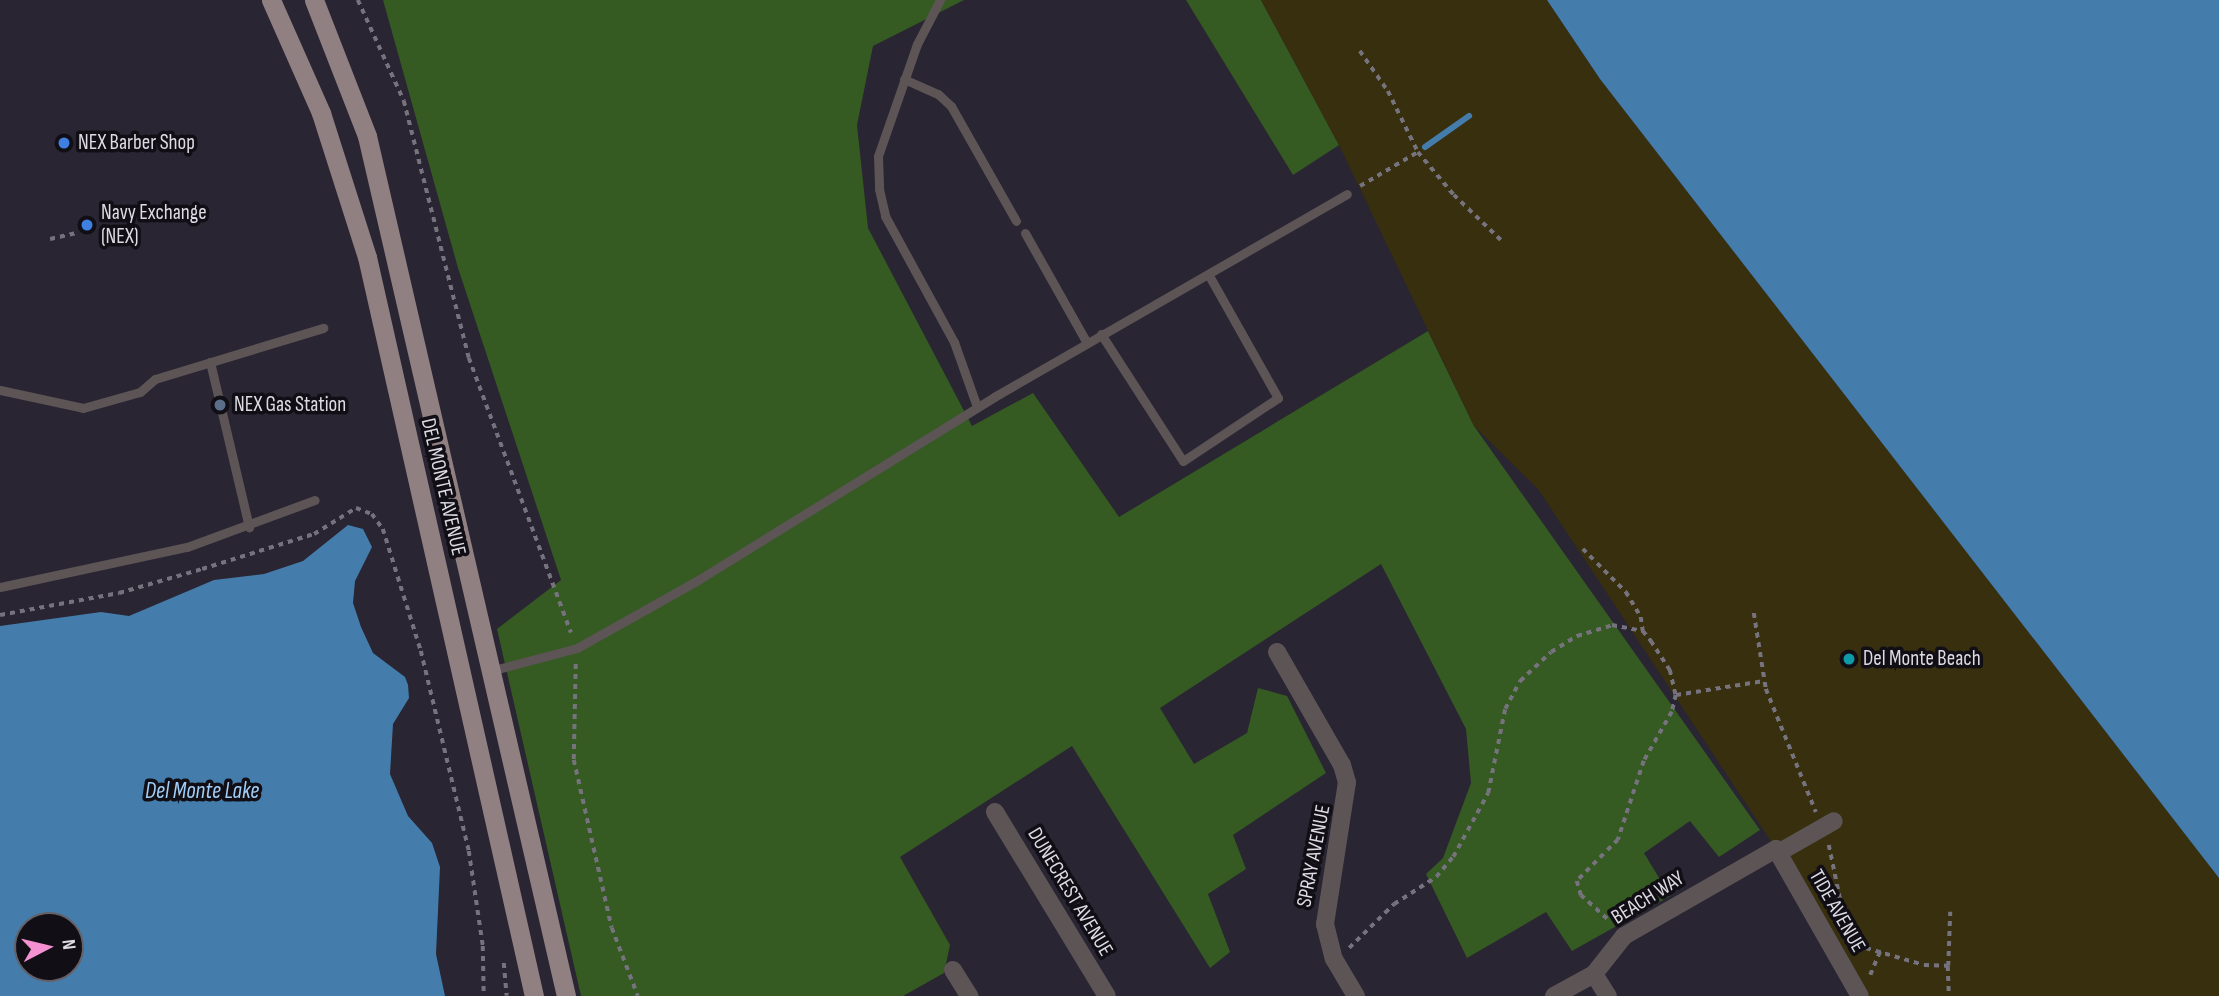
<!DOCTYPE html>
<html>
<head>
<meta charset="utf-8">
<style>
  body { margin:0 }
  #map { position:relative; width:2219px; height:996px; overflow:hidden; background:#292532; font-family:"Sofia Sans Condensed",sans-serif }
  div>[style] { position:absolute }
  .green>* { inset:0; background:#355a22 }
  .sand>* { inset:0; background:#372f0e }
  .water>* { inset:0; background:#447dac }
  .stream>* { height:6px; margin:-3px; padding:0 3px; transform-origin:3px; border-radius:3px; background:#447dac }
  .path>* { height:3.5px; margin-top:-1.75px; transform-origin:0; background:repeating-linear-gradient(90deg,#76737e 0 5px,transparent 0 10px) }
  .service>* { height:9px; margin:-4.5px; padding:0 4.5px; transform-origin:4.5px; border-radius:4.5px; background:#5c5455 }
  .minor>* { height:18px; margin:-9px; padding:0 9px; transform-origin:9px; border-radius:9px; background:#5c5455 }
  .primary>* { height:19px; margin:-9.5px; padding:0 9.5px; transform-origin:9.5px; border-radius:9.5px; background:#918082 }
  .dots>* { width:19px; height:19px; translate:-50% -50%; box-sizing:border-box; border:4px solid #110f15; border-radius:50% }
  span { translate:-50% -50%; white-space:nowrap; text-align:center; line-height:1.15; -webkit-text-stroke:7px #110f15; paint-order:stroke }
  .poi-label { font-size:21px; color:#dddbe3 }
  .left { translate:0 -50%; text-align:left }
  .street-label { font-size:21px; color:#dddbe3 }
  .water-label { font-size:23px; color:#a2cff8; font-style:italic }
  .north { position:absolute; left:14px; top:912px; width:70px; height:70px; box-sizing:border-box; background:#110f15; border:2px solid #636167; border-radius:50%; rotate:83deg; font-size:19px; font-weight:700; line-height:28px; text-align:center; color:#dddbe3 }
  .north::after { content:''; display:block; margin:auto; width:24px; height:32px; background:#f591d2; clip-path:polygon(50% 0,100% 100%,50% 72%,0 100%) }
</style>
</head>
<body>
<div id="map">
  <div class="green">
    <i style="clip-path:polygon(383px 0,964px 0,873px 46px,857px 125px,868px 228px,972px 426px,1033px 393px,1119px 517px,1428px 331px,1474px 426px,1760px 830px,1719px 857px,1690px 821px,1644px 853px,1670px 896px,1572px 951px,1546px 912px,1467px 958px,1426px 874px,1443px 858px,1471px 783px,1466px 729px,1381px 564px,1160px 708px,1194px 764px,1247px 733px,1258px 688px,1287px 696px,1326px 773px,1233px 835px,1246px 869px,1208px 894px,1230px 952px,1210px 968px,1072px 746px,900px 857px,950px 945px,944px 973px,903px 996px,581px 996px,497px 629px,561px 580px,458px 268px)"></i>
    <i style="clip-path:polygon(1186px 0,1261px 0,1339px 145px,1293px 175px)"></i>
  </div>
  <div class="sand">
    <i style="clip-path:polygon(1261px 0,1547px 0,1600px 79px,2219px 878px,2219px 996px,1860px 996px,1776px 849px,1538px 489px,1474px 426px,1339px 145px)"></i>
  </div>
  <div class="water">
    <i style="clip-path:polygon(1547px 0,2219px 0,2219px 878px,1600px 79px)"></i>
    <i style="clip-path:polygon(evenodd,348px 525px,363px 529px,372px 547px,355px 581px,353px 603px,361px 627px,373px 653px,405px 677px,408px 685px,409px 698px,393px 724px,390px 774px,408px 816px,432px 843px,440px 867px,436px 954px,445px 996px,0 996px,0 626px,101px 612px,129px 616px,214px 580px,264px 574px,303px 561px,348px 525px,70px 926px,70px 968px,28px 968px,28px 926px,70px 926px)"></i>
  </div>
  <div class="stream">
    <i style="left:1425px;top:147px;width:54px;rotate:-35.2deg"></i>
  </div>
  <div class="path">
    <i style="left:358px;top:0;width:111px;rotate:65.5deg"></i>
    <i style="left:404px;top:101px;width:265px;rotate:75.8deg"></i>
    <i style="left:469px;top:358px;width:293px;rotate:69.6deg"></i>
    <i style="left:1360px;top:51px;width:49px;rotate:55deg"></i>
    <i style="left:1388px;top:91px;width:68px;rotate:63.8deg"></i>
    <i style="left:1418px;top:152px;width:56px;rotate:50.1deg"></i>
    <i style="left:1454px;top:195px;width:68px;rotate:43.8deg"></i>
    <i style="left:1360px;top:186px;width:67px;rotate:-30.4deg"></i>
    <i style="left:50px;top:239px;width:28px;rotate:-13deg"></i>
    <i style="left:1583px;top:549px;width:61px;rotate:45deg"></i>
    <i style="left:1626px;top:592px;width:29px;rotate:59deg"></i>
    <i style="left:1641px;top:617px;width:14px;rotate:82deg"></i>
    <i style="left:1754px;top:613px;width:77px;rotate:81deg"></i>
    <i style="left:1766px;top:689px;width:133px;rotate:67.9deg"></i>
    <i style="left:0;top:615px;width:121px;rotate:-10.5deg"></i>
    <i style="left:119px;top:593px;width:86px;rotate:-16.1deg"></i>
    <i style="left:202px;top:569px;width:117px;rotate:-17.4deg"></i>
    <i style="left:314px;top:534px;width:49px;rotate:-31.8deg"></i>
    <i style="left:356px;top:508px;width:17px;rotate:21deg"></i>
    <i style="left:372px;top:514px;width:19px;rotate:54deg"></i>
    <i style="left:383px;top:529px;width:128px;rotate:72.7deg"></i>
    <i style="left:421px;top:651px;width:206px;rotate:76.5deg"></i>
    <i style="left:469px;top:851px;width:96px;rotate:81.6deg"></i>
    <i style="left:483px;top:946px;width:50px;rotate:88.9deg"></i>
    <i style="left:576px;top:664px;width:96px;rotate:91.2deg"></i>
    <i style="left:574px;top:760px;width:172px;rotate:77.3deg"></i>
    <i style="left:612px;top:928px;width:73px;rotate:69.1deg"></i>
    <i style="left:1676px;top:695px;width:89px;rotate:-9deg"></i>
    <i style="left:1829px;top:845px;width:59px;rotate:78.3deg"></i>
    <i style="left:1841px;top:903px;width:51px;rotate:60.9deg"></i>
    <i style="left:1866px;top:948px;width:60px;rotate:16.3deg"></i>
    <i style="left:1924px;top:965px;width:24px;rotate:2deg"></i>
    <i style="left:1948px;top:966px;width:30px;rotate:88deg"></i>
    <i style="left:1349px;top:948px;width:63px;rotate:-44.4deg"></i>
    <i style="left:1394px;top:904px;width:50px;rotate:-32.7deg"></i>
    <i style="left:1436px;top:877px;width:26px;rotate:-50deg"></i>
    <i style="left:1453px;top:857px;width:73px;rotate:-61.3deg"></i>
    <i style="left:1488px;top:793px;width:86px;rotate:-78.6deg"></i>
    <i style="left:1505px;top:709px;width:32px;rotate:-62deg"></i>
    <i style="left:1520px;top:681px;width:42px;rotate:-43.1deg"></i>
    <i style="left:1551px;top:652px;width:31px;rotate:-32deg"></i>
    <i style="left:1577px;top:636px;width:37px;rotate:-17deg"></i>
    <i style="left:1612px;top:625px;width:32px;rotate:11deg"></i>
    <i style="left:1643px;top:631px;width:13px;rotate:51deg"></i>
    <i style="left:1651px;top:641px;width:35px;rotate:57deg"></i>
    <i style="left:1670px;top:670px;width:26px;rotate:77deg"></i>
    <i style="left:1676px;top:695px;width:17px;rotate:103deg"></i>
    <i style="left:1672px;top:712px;width:56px;rotate:119.7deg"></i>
    <i style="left:1644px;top:761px;width:83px;rotate:108.2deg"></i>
    <i style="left:1618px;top:840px;width:58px;rotate:135deg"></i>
    <i style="left:1577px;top:881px;width:15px;rotate:74deg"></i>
    <i style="left:1581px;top:895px;width:40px;rotate:42deg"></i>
    <i style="left:504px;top:963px;width:33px;rotate:85deg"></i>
    <i style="left:1948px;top:966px;width:54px;rotate:-87.9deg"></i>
    <i style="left:1870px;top:975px;width:25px;rotate:-67deg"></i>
  </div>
  <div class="service">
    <i style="left:940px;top:0;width:50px;rotate:117.6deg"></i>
    <i style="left:917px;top:44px;width:119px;rotate:109.2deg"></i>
    <i style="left:878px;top:156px;width:33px;rotate:88deg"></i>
    <i style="left:879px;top:189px;width:28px;rotate:77deg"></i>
    <i style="left:885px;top:216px;width:144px;rotate:61.3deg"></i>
    <i style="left:954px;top:342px;width:69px;rotate:70.5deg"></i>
    <i style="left:904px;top:79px;width:37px;rotate:24deg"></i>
    <i style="left:938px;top:94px;width:18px;rotate:43deg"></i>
    <i style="left:951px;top:106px;width:132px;rotate:60.5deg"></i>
    <i style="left:1025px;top:233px;width:126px;rotate:60.6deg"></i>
    <i style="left:1101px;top:334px;width:151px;rotate:57.2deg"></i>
    <i style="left:1183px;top:461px;width:114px;rotate:-33.6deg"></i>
    <i style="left:1278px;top:398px;width:142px;rotate:-119.4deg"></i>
    <i style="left:210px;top:362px;width:170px;rotate:76.7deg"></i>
    <i style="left:0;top:390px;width:85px;rotate:12.2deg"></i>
    <i style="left:83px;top:408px;width:59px;rotate:-15.7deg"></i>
    <i style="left:140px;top:392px;width:20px;rotate:-41deg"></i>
    <i style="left:155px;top:379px;width:176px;rotate:-16.9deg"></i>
    <i style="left:0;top:587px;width:191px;rotate:-12.1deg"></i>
    <i style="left:187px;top:547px;width:136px;rotate:-20.2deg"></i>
    <i style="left:490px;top:671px;width:90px;rotate:-14.8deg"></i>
    <i style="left:577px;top:648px;width:139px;rotate:-29.3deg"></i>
    <i style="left:698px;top:580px;width:348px;rotate:-31.7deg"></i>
    <i style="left:994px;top:397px;width:407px;rotate:-29.9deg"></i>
  </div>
  <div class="minor">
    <i style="left:1277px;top:652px;width:130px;rotate:60.1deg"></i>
    <i style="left:1342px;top:765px;width:18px;rotate:74deg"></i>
    <i style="left:1347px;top:782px;width:144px;rotate:98.8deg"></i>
    <i style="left:1325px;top:924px;width:36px;rotate:76deg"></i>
    <i style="left:1334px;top:959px;width:43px;rotate:59.3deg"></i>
    <i style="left:995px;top:812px;width:215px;rotate:58.7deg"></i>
    <i style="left:1778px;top:853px;width:64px;rotate:-29.7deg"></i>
    <i style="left:953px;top:970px;width:31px;rotate:58deg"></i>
    <i style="left:1594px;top:974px;width:26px;rotate:58deg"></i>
    <i style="left:1554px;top:996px;width:46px;rotate:-28.8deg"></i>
    <i style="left:1594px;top:974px;width:48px;rotate:-51.7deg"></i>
    <i style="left:1624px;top:936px;width:175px;rotate:-29.8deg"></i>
    <i style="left:1776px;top:849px;width:169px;rotate:60.3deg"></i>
  </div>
  <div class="primary">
    <i style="left:271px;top:0;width:124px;rotate:66.1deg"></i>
    <i style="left:321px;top:113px;width:151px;rotate:72.3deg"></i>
    <i style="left:367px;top:257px;width:758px;rotate:77.27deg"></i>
    <i style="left:314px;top:0;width:146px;rotate:68.7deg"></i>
    <i style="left:367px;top:136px;width:883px;rotate:76.97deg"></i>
  </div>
  <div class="dots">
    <i style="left:64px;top:143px;background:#3f7fe0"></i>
    <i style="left:87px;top:225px;background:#3f7fe0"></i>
    <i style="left:220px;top:405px;background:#5c6f8a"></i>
    <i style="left:1849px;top:659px;background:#0f9aa8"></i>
  </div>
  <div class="poi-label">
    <span class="left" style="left:78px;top:143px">NEX Barber Shop</span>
    <span class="left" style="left:101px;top:225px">Navy Exchange<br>(NEX)</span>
    <span class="left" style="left:234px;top:405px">NEX Gas Station</span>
    <span class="left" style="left:1863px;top:659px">Del Monte Beach</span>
  </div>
  <div class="street-label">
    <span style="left:443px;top:487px;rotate:77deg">DEL MONTE AVENUE</span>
    <span style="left:1314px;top:856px;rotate:-79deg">SPRAY AVENUE</span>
    <span style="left:1070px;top:892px;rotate:59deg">DUNECREST AVENUE</span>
    <span style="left:1648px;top:898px;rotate:-32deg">BEACH WAY</span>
    <span style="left:1837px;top:911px;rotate:60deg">TIDE AVENUE</span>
  </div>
  <div class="water-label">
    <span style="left:202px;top:791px">Del Monte Lake</span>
  </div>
  <div class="north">N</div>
</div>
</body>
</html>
